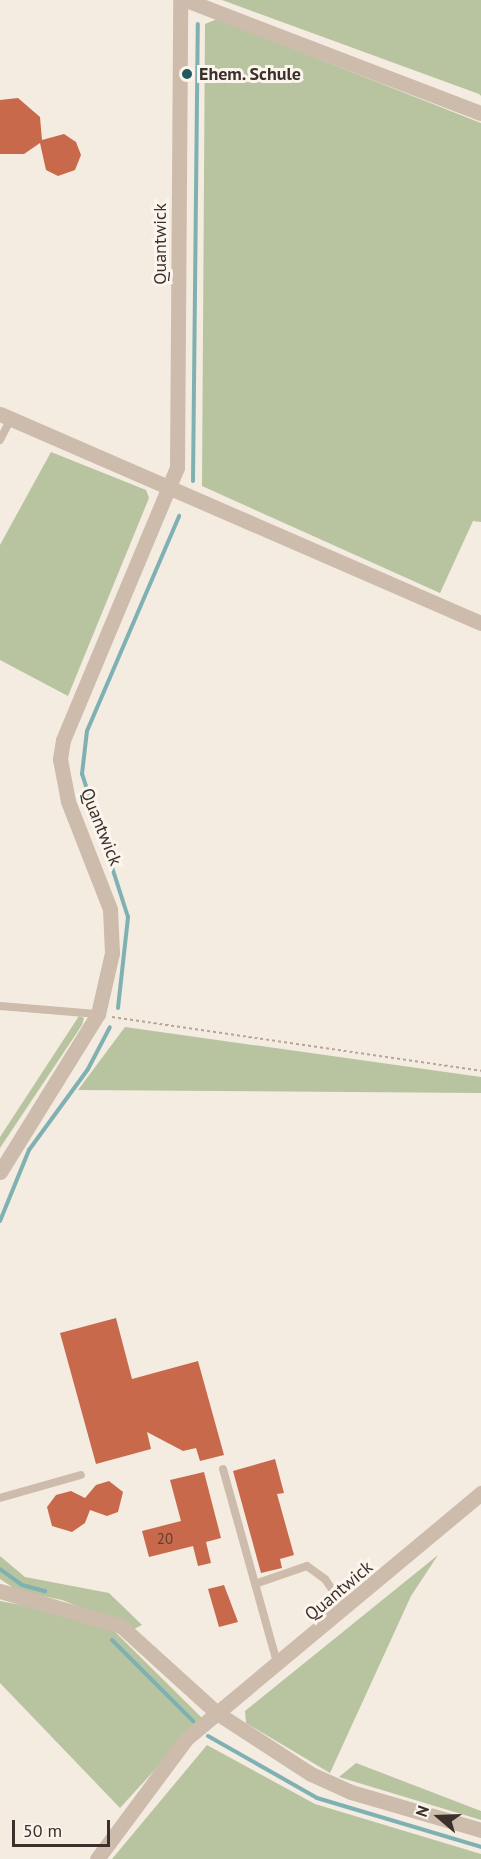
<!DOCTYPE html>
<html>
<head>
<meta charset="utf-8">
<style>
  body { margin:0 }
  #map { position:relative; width:481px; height:1859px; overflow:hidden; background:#f4ebe1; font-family:"PT Sans",sans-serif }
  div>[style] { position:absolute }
  .green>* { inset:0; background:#b8c4a0 }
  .stream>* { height:4px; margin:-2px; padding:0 2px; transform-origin:2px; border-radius:2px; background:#7fb0b2 }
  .building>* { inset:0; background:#c8694b }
  .path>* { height:2px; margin-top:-1px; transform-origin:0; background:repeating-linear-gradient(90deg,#b9a596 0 3px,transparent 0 6px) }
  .service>* { height:8px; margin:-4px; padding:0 4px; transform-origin:4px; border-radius:4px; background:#cdbbac }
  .minor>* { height:15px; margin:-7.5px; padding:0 7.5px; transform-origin:7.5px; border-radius:7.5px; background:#cdbbac }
  .dots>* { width:16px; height:16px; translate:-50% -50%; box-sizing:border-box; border:3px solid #fbf5ee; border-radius:50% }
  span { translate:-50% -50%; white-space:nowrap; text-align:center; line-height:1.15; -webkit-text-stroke:6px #fbf5ee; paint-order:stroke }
  .number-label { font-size:15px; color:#5e3e33 }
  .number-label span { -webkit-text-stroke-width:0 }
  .poi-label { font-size:18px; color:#3b302b; font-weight:700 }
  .left { translate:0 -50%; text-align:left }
  .street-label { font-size:18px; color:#3b302b }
  .north { position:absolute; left:409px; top:1787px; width:60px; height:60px; -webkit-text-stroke:4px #fbf5ee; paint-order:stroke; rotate:289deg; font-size:16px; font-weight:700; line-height:24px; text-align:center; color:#3b302b }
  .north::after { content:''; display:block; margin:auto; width:21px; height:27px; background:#3b302b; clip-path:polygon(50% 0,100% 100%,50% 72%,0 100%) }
  .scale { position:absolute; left:12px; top:1820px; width:98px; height:27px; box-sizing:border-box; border:3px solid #3b302b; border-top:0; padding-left:8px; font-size:18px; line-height:21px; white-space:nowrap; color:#3b302b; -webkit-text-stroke:4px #fbf5ee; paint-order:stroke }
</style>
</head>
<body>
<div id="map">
  <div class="green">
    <i style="clip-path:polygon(222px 0,481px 0,481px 96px,479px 94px)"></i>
    <i style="clip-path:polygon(217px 19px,481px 123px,481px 522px,473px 521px,440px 593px,202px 486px,205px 24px)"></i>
    <i style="clip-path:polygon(51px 452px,146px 490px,149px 498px,68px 696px,0 660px,0 545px)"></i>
    <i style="clip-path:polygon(79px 1016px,84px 1018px,82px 1025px,0 1148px,0 1137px)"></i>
    <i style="clip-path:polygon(125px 1027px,481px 1077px,481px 1093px,78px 1090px)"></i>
    <i style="clip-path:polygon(438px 1555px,411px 1596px,330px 1773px,246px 1723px,245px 1711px)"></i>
    <i style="clip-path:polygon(0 1556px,25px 1577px,109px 1593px,142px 1625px,134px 1629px,62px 1600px,18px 1591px,0 1579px)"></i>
    <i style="clip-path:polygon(0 1601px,104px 1621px,202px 1718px,120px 1808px,0 1683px)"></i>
    <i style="clip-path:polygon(207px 1745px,315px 1804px,481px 1854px,481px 1859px,112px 1859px)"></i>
    <i style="clip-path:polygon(356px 1763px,481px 1811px,481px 1820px,339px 1777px)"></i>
  </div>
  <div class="stream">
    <i style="left:193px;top:481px;width:457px;rotate:-89.4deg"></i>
    <i style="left:118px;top:1008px;width:92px;rotate:-83.7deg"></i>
    <i style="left:128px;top:917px;width:150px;rotate:-107.8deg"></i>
    <i style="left:82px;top:774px;width:43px;rotate:-83.4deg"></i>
    <i style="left:87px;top:731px;width:234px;rotate:-66.8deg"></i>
    <i style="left:0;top:1221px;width:77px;rotate:-67.8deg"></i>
    <i style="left:29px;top:1150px;width:100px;rotate:-53.9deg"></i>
    <i style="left:88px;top:1069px;width:47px;rotate:-62.4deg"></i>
    <i style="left:0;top:1569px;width:27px;rotate:36deg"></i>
    <i style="left:22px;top:1585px;width:24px;rotate:15deg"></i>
    <i style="left:112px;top:1640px;width:115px;rotate:45deg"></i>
    <i style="left:208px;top:1736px;width:125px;rotate:29.6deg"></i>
    <i style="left:317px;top:1798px;width:171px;rotate:16.6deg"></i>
  </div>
  <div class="building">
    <i style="clip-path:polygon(18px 98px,40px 117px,42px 140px,64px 134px,76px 142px,81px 155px,75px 170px,58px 176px,46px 170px,40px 143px,24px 154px,0 154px,0 100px)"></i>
    <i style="clip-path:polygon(116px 1318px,132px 1379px,198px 1361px,224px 1455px,200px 1461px,196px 1448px,183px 1451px,147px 1432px,151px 1449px,96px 1464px,60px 1333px)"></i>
    <i style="clip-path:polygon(275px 1459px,284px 1493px,277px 1494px,294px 1555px,280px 1559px,282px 1568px,261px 1573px,233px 1471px)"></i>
    <i style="clip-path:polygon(204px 1472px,221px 1538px,206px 1542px,211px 1563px,198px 1566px,193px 1546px,149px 1557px,142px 1531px,181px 1521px,170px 1480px)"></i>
    <i style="clip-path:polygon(109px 1481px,123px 1492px,118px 1512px,107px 1516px,90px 1510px,85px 1523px,72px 1532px,52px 1526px,47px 1507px,56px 1495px,71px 1491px,85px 1498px,96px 1485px)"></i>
    <i style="clip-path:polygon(224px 1585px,238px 1622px,219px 1627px,208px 1589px)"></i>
  </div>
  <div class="path">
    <i style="left:112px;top:1017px;width:373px;rotate:8.3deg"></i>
  </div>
  <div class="service">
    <i style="left:0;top:440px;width:25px;rotate:-63deg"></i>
    <i style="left:0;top:1006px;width:97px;rotate:4.7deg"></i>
    <i style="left:223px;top:1469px;width:200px;rotate:74.4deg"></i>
    <i style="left:0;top:1498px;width:84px;rotate:-15.9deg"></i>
    <i style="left:255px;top:1584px;width:55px;rotate:-19.1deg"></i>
    <i style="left:307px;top:1566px;width:22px;rotate:36deg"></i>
    <i style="left:325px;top:1579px;width:36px;rotate:56deg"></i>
  </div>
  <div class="minor">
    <i style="left:186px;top:0;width:316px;rotate:21deg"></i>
    <i style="left:0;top:414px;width:524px;rotate:23.49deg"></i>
    <i style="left:0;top:1172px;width:186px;rotate:-58.2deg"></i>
    <i style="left:98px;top:1014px;width:63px;rotate:-77.1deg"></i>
    <i style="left:112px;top:953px;width:44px;rotate:-92.6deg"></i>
    <i style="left:110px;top:909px;width:116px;rotate:-111.3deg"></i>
    <i style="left:68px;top:801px;width:43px;rotate:-100.8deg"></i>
    <i style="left:60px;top:759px;width:19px;rotate:-81deg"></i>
    <i style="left:63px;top:740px;width:295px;rotate:-67.3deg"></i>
    <i style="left:177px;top:468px;width:468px;rotate:-89.6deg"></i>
    <i style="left:0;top:1591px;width:126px;rotate:16.1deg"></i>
    <i style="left:121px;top:1626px;width:130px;rotate:42.2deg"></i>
    <i style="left:217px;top:1713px;width:112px;rotate:33deg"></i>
    <i style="left:311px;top:1774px;width:44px;rotate:24.2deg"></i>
    <i style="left:351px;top:1792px;width:135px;rotate:16.3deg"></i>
    <i style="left:97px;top:1859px;width:151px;rotate:-53.4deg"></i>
    <i style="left:187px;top:1738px;width:383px;rotate:-39.8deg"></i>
  </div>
  <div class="dots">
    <i style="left:187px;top:74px;background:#1f5a5e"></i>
  </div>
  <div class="number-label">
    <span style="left:165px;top:1539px">20</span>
  </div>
  <div class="poi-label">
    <span class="left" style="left:199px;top:74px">Ehem. Schule</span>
  </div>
  <div class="street-label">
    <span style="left:160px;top:244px;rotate:-90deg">Quantwick</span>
    <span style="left:101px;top:827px;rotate:68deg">Quantwick</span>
    <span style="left:339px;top:1591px;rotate:-40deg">Quantwick</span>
  </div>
  <div class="north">N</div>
  <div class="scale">50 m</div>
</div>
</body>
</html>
